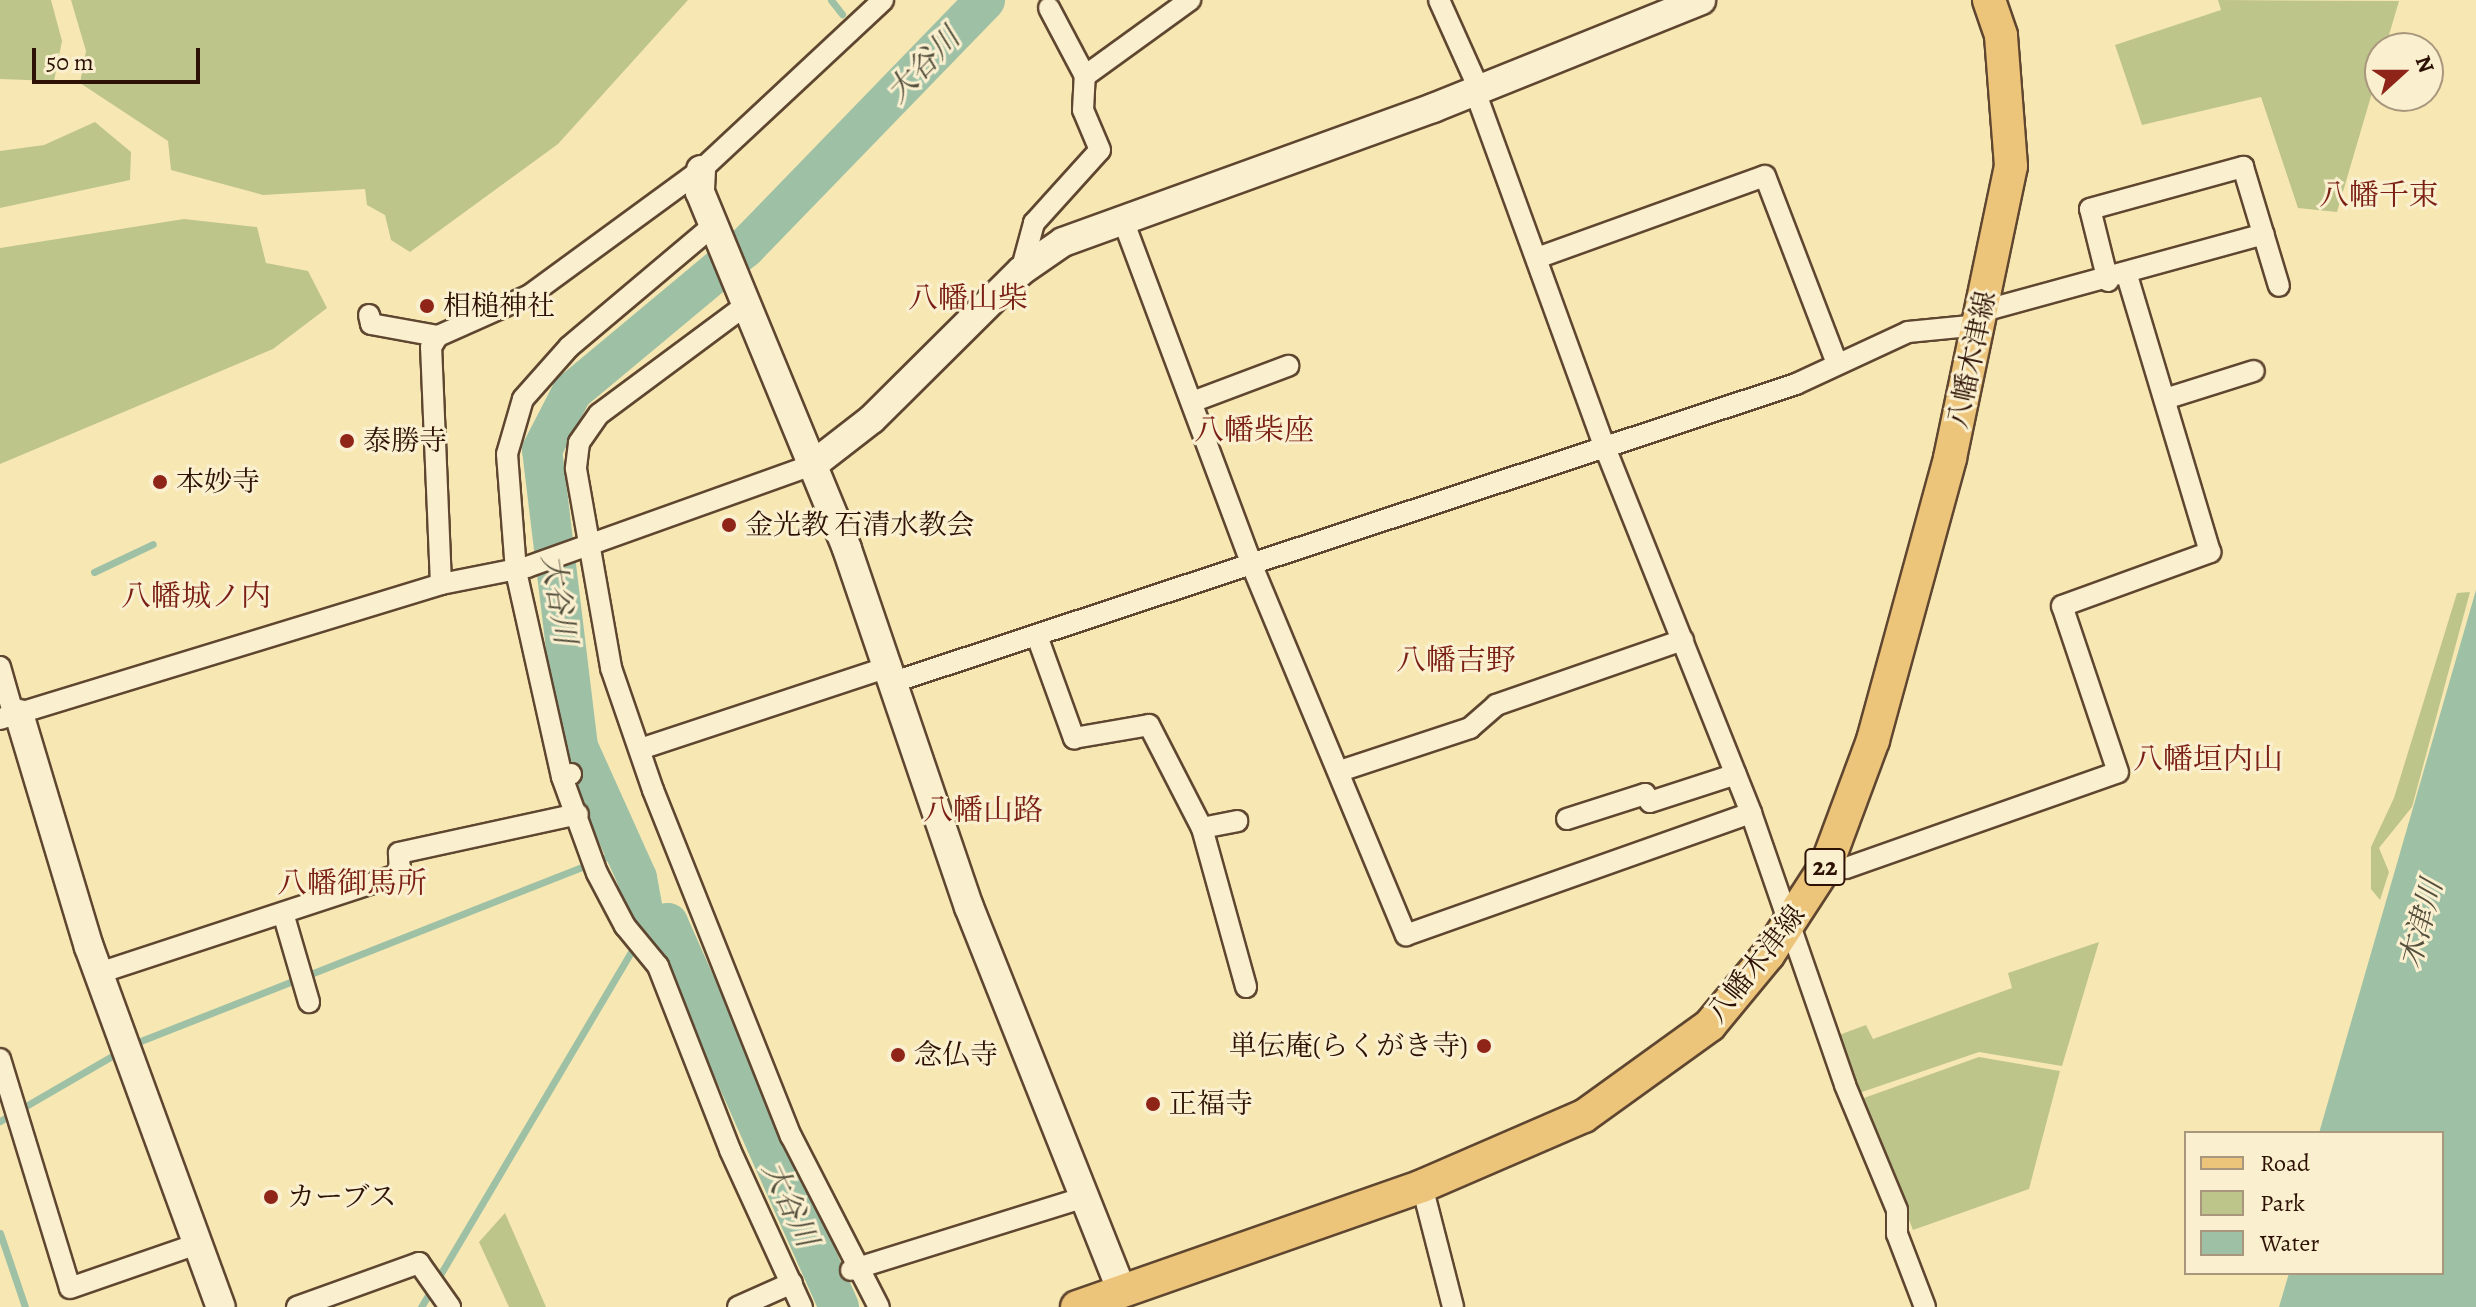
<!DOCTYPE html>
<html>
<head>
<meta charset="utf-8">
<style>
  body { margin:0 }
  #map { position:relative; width:2476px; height:1307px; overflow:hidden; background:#f7e7b3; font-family:Alegreya,"Noto Serif JP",serif }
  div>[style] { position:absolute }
  .green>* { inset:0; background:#bec58b }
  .water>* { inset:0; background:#9ec1a6 }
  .stream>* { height:7px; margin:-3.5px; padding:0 3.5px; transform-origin:3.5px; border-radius:3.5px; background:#9ec1a6 }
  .river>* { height:40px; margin:-20px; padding:0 20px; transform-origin:20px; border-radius:20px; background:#9ec1a6 }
  .roads { filter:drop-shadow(2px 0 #5f4630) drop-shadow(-2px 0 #5f4630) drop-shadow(0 2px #5f4630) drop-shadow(0 -2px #5f4630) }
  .street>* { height:20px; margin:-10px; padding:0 10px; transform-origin:10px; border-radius:10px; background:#faefce }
  .secondary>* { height:28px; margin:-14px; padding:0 14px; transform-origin:14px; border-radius:14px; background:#faefce }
  .primary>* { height:32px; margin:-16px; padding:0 16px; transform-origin:16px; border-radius:16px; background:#ecc47a }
  .dots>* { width:22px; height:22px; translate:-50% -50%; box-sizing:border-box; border:4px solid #faefce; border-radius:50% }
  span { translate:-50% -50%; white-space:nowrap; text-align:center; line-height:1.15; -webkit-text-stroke:6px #faefce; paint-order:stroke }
  .shield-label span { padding:2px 6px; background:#faefce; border:2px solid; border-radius:6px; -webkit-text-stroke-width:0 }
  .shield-label { font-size:26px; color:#2c1104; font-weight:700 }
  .poi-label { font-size:28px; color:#2c1104 }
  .left { translate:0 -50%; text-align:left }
  .right { translate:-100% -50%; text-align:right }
  .street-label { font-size:28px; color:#2c1104 }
  .water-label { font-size:30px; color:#544f3d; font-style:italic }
  .neighbourhood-label { font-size:30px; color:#7a1f14 }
  .legend { position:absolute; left:2184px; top:1131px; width:260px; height:144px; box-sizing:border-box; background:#faefce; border:2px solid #a8967d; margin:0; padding:10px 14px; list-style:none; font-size:24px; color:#2c1104 }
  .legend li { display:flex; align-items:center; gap:16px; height:40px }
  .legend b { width:40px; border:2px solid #a8967d }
  .north { position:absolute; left:2364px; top:32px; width:80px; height:80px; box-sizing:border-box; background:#faefce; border:2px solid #a8967d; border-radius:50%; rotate:69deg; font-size:22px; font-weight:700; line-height:32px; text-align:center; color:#2c1104 }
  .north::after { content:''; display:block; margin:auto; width:28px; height:36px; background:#8f2418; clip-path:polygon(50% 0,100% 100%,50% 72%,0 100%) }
  .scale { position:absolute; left:32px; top:48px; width:168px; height:36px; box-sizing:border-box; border:4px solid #2c1104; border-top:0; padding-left:10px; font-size:24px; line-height:28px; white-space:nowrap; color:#2c1104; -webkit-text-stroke:6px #faefce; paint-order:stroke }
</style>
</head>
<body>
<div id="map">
  <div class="green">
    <i style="clip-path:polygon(0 0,51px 0,62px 41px,54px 81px,0 79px)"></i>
    <i style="clip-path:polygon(71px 0,688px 0,558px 144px,410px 252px,391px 240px,385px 215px,367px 205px,365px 189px,263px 195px,171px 170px,168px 141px,80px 83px,86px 51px)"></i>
    <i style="clip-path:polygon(2218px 0,2399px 1px,2337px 212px,2298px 208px,2261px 97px,2142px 125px,2115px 45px,2221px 10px)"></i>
    <i style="clip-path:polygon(95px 122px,131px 152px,130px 180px,0 208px,0 151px,44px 145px)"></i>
    <i style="clip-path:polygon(184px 219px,257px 227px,266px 263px,308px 271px,327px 308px,273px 349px,0 464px,0 248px)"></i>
    <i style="clip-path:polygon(2470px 592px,2412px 807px,2379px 848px,2389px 872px,2380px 900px,2371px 889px,2371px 847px,2394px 798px,2457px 593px)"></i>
    <i style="clip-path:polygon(2099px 942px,2062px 1066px,1979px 1052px,1859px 1093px,1839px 1035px,1866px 1025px,1873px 1039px,2012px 988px,2008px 973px)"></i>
    <i style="clip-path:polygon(1979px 1057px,2060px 1071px,2029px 1189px,1913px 1230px,1861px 1099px)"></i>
    <i style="clip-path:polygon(505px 1213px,546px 1307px,509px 1307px,479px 1242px)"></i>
  </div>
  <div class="water">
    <i style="clip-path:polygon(2476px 590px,2476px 1307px,2279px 1307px,2289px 1273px,2442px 1273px,2442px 1133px,2319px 1133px)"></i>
  </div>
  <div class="stream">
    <i style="left:831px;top:0;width:18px;rotate:52deg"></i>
    <i style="left:94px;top:572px;width:65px;rotate:-25.4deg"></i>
    <i style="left:133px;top:1044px;width:529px;rotate:-21.52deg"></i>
    <i style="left:0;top:1121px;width:138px;rotate:-30.1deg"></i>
    <i style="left:0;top:1233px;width:78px;rotate:71.3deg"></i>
    <i style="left:421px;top:1307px;width:442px;rotate:-59.4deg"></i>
  </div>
  <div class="river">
    <i style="left:839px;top:1307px;width:420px;rotate:-114deg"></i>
    <i style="left:668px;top:923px;width:22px;rotate:170deg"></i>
    <i style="left:646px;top:927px;width:50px;rotate:-100.4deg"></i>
    <i style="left:637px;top:878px;width:144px;rotate:-114.2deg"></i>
    <i style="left:578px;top:747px;width:299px;rotate:-96.9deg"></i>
    <i style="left:542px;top:450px;width:65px;rotate:-62.7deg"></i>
    <i style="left:572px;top:392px;width:225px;rotate:-39.8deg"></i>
    <i style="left:745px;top:248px;width:345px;rotate:-45.9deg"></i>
  </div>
  <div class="roads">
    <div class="street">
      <i style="left:1439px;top:0;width:98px;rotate:65.8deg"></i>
      <i style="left:1049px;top:8px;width:77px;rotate:62.1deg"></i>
      <i style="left:1475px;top:91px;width:377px;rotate:70deg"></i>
      <i style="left:1604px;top:445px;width:396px;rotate:68.2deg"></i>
      <i style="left:1751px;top:813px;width:288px;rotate:70.9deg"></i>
      <i style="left:1845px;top:1085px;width:135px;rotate:67.4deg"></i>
      <i style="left:1897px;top:1210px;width:24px;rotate:90deg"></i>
      <i style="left:1897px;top:1234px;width:78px;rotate:69deg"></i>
      <i style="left:1123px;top:220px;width:371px;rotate:69.5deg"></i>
      <i style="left:1253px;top:568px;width:398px;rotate:67.4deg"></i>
      <i style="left:1406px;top:935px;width:366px;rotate:-19.5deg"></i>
      <i style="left:1537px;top:258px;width:242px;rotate:-19.8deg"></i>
      <i style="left:1765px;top:176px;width:198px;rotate:69deg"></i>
      <i style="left:1021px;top:271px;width:50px;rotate:-74.8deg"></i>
      <i style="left:1034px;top:223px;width:98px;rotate:-47.9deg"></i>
      <i style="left:1100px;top:150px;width:43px;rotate:-113deg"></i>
      <i style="left:1083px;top:110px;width:34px;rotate:-87deg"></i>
      <i style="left:1085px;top:76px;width:130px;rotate:-35.9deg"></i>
      <i style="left:2108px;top:281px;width:74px;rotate:-104deg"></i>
      <i style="left:2090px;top:209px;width:159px;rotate:-15.4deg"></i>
      <i style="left:2243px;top:167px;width:124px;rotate:73.2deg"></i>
      <i style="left:746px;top:305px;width:183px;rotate:143.4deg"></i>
      <i style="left:599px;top:414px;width:35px;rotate:125deg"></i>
      <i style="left:579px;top:443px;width:26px;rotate:97deg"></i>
      <i style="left:576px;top:469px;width:202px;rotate:80deg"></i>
      <i style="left:611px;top:668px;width:129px;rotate:71deg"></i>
      <i style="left:653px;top:790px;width:373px;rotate:68.3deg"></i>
      <i style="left:791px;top:1136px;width:192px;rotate:62.8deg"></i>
      <i style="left:1983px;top:311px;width:291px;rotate:-15.3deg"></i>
      <i style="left:369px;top:315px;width:9px;rotate:77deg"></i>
      <i style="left:371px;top:324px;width:68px;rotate:10.2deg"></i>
      <i style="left:2165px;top:399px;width:93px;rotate:-17.5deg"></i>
      <i style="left:1192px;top:402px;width:103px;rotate:-20.6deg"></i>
      <i style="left:441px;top:584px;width:237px;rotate:-92.4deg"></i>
      <i style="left:431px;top:347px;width:13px;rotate:-58deg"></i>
      <i style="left:438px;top:336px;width:101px;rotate:-24deg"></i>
      <i style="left:530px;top:295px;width:212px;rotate:-36.2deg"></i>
      <i style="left:701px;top:170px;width:249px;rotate:-43deg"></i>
      <i style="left:1037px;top:636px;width:109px;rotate:70.1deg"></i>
      <i style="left:1074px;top:738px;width:76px;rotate:-9.8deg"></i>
      <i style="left:1149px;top:725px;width:116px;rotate:62.8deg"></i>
      <i style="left:1202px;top:828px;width:165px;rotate:74.5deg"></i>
      <i style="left:0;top:667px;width:51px;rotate:74.1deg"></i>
      <i style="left:897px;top:681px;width:947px;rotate:-18.28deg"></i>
      <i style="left:1796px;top:384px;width:123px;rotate:-24.9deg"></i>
      <i style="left:1908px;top:332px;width:72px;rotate:-5.6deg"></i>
      <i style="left:0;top:719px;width:461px;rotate:-17deg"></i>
      <i style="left:441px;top:584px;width:88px;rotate:-11.2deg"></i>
      <i style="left:527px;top:567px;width:305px;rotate:-19.7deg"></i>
      <i style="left:643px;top:748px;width:261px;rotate:-18.3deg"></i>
      <i style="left:1343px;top:770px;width:134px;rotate:-18.3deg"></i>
      <i style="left:1470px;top:728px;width:35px;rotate:-41deg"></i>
      <i style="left:1496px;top:705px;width:198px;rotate:-19.2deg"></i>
      <i style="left:571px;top:774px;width:9px;rotate:162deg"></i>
      <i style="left:562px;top:777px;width:102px;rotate:70deg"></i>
      <i style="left:597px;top:873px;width:60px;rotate:62.2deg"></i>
      <i style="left:625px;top:926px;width:52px;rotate:50.5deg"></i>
      <i style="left:658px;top:966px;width:198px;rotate:68.6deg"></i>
      <i style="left:730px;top:1150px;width:173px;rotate:65.4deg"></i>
      <i style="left:562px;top:777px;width:211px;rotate:-102.6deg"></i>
      <i style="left:516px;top:571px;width:117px;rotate:-94.4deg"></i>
      <i style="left:507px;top:454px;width:57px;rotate:-73.8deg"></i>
      <i style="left:523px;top:399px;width:69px;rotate:-48.5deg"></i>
      <i style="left:569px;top:347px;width:189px;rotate:-40.1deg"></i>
      <i style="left:1567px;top:819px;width:82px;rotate:-17.8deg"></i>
      <i style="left:1645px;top:794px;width:9px;rotate:58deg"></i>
      <i style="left:1650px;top:802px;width:90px;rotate:-18deg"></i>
      <i style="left:1202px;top:828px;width:36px;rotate:-11deg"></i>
      <i style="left:1827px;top:864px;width:19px;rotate:12deg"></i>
      <i style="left:1846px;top:868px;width:288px;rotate:-19.4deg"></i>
      <i style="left:2118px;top:772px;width:175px;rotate:-108.6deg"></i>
      <i style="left:2062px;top:606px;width:158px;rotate:-20deg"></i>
      <i style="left:2210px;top:552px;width:288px;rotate:-106.7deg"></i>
      <i style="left:283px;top:913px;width:93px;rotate:73.7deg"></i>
      <i style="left:99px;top:973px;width:317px;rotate:-18.2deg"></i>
      <i style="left:400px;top:874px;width:21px;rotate:-93deg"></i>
      <i style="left:399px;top:853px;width:183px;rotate:-12.3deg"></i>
      <i style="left:0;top:1059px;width:239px;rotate:73deg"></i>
      <i style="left:70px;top:1288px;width:134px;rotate:-19.1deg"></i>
      <i style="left:1422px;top:1186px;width:125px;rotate:75.6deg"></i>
      <i style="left:851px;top:1270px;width:242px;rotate:-17.3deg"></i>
      <i style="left:297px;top:1307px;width:130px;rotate:-19.8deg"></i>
      <i style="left:419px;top:1263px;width:54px;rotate:54.8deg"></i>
      <i style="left:738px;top:1307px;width:59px;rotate:-24deg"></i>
    </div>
    <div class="secondary">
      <i style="left:701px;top:170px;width:22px;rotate:93deg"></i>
      <i style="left:700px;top:192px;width:386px;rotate:67.6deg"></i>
      <i style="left:847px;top:549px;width:378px;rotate:71.2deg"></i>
      <i style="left:969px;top:907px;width:413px;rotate:68.3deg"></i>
      <i style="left:814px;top:464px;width:73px;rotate:-37.8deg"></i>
      <i style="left:872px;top:419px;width:210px;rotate:-44.8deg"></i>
      <i style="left:1021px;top:271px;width:51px;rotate:-34.6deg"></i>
      <i style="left:1063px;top:242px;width:394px;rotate:-19.9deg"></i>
      <i style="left:1433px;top:108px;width:289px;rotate:-21.9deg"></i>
      <i style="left:19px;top:714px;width:243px;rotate:73.3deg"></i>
      <i style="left:89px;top:947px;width:383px;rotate:69.9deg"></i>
    </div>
    <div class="primary">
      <i style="left:1077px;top:1307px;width:366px;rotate:-19.3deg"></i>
      <i style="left:1422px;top:1186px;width:176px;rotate:-23.4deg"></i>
      <i style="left:1584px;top:1116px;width:155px;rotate:-35.8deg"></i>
      <i style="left:1710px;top:1025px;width:91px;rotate:-50.4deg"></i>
      <i style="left:1768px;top:955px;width:108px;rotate:-57deg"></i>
      <i style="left:1827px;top:864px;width:132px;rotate:-69.6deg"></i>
      <i style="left:1873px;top:740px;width:292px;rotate:-74.7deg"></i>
      <i style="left:1950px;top:458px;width:298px;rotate:-78.2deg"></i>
      <i style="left:2011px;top:166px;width:131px;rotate:-94.4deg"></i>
      <i style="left:2001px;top:35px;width:37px;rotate:-109deg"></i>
    </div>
  </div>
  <div class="dots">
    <i style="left:427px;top:306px;background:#8f2418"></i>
    <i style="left:347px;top:441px;background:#8f2418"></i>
    <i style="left:160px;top:482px;background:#8f2418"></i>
    <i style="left:729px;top:525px;background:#8f2418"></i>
    <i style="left:1484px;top:1046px;background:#8f2418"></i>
    <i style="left:898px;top:1055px;background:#8f2418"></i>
    <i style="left:1153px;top:1104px;background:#8f2418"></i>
    <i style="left:271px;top:1197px;background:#8f2418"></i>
  </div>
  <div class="shield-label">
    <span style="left:1825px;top:867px">22</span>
  </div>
  <div class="poi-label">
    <span class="left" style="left:443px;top:306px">相槌神社</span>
    <span class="left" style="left:363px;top:441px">泰勝寺</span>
    <span class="left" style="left:176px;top:482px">本妙寺</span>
    <span class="left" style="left:745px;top:525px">金光教 石清水教会</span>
    <span class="right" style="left:1468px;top:1046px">単伝庵(らくがき寺)</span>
    <span class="left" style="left:914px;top:1055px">念仏寺</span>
    <span class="left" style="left:1169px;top:1104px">正福寺</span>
    <span class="left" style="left:287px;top:1197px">カーブス</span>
  </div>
  <div class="street-label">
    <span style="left:1972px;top:360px;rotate:-78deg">八幡木津線</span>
    <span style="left:1756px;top:964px;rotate:-52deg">八幡木津線</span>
  </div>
  <div class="water-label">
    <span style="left:923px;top:65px;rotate:-46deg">大谷川</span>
    <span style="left:559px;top:599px;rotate:81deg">大谷川</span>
    <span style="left:2421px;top:924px;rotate:-75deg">木津川</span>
    <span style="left:790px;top:1204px;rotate:65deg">大谷川</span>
  </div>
  <div class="neighbourhood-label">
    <span style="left:2379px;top:195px">八幡千束</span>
    <span style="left:968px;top:298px">八幡山柴</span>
    <span style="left:1254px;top:430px">八幡柴座</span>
    <span style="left:196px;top:596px">八幡城ノ内</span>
    <span style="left:1456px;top:660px">八幡吉野</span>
    <span style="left:2208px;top:759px">八幡垣内山</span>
    <span style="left:983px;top:810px">八幡山路</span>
    <span style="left:352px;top:883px">八幡御馬所</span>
  </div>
  <ul class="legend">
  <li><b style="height:10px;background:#ecc47a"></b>Road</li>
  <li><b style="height:22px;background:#bec58b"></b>Park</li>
  <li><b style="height:22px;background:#9ec1a6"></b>Water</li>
  </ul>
  <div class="north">N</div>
  <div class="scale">50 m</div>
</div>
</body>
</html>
